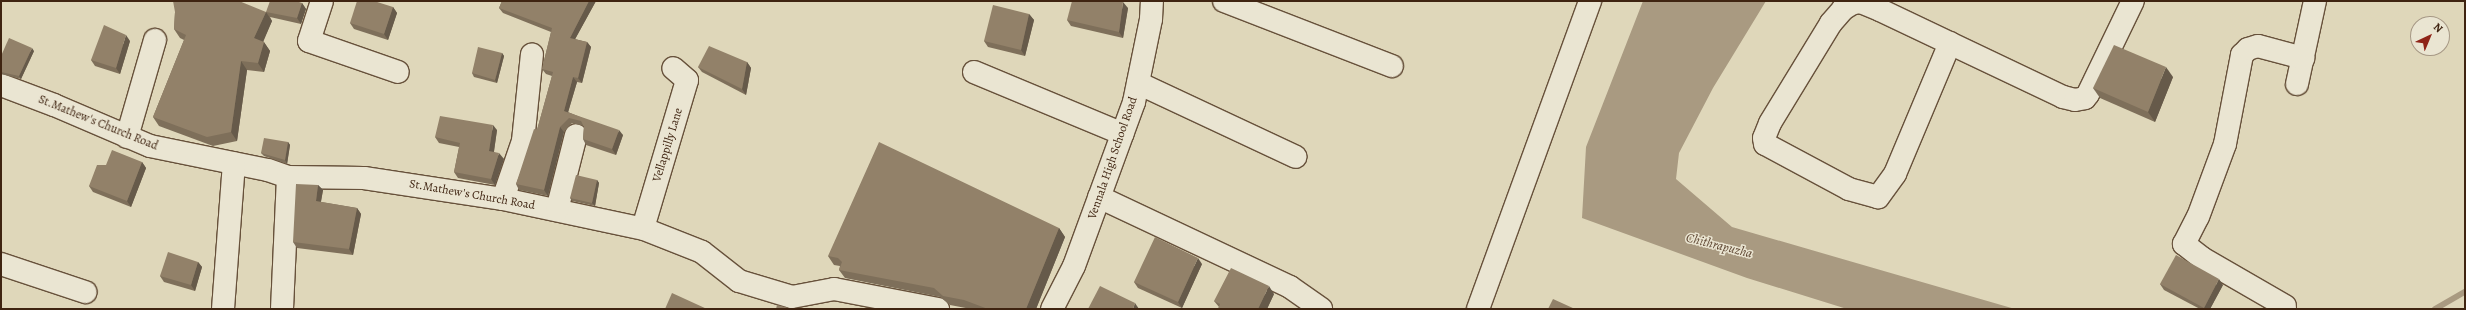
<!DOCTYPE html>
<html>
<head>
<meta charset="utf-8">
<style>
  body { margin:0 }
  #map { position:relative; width:2466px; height:310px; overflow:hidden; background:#dfd7ba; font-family:Alegreya,serif }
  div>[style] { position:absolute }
  .water>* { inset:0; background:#a99a81 }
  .stream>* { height:6px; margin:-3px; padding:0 3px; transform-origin:3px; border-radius:3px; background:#a99a81 }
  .roads { filter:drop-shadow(1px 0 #67513b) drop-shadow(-1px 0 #67513b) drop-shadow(0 1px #67513b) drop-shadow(0 -1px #67513b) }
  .minor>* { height:22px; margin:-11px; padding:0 11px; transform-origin:11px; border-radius:11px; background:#eae5d2 }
  .secondary>* { height:22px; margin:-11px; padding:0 11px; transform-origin:11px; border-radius:11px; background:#eae5d2 }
  .wall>* { inset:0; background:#7e6f5a }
  .shaded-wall>* { inset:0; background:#665a4a }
  .building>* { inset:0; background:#928169 }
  span { translate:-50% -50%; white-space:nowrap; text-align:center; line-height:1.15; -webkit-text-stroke:3px #eae5d2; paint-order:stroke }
  .street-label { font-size:12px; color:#3f2411 }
  .water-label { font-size:13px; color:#5f4733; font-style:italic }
  .frame { position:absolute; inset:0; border:2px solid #3f2411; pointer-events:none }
  .north { position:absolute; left:2410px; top:16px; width:40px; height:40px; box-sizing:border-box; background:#eae5d2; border:1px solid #a69885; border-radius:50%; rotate:44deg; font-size:11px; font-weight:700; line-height:16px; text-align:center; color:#3f2411 }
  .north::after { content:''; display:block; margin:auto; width:14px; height:18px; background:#8f2418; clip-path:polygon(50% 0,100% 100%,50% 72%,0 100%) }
</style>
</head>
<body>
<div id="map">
  <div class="water">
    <i style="clip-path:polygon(1643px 1px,1766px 1px,1713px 88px,1679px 153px,1676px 179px,1732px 227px,2015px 309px,1847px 309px,1747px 278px,1582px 218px,1586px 147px)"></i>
  </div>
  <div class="stream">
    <i style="left:2435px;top:309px;width:34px;rotate:-30deg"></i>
  </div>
  <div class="roads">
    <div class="minor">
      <i style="left:322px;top:1px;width:42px;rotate:108deg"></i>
      <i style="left:309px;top:41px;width:94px;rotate:19.2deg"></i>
      <i style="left:1224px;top:1px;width:180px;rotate:21.2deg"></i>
      <i style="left:1950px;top:43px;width:142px;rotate:112.8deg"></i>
      <i style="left:1895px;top:174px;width:29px;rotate:126deg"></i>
      <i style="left:1878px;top:197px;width:30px;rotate:-165deg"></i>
      <i style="left:1849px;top:189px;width:95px;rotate:-151.8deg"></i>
      <i style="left:1765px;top:144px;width:6px;rotate:-99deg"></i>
      <i style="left:1764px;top:138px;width:16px;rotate:-68deg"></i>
      <i style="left:1770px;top:123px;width:117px;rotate:-58.6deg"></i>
      <i style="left:1831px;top:23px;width:18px;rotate:-49deg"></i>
      <i style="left:1843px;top:9px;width:12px;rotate:-31deg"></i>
      <i style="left:1853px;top:3px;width:8px;rotate:-7deg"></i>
      <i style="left:1861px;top:2px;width:21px;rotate:23deg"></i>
      <i style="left:1880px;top:10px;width:203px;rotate:25.4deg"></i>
      <i style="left:2063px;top:97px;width:12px;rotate:14deg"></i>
      <i style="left:2075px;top:100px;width:10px;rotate:-11deg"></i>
      <i style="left:2085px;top:98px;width:5px;rotate:-53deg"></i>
      <i style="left:2088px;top:94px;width:103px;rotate:-64.2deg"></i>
      <i style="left:974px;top:72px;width:161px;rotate:22.6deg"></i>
      <i style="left:1138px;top:83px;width:174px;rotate:25.1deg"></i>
      <i style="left:2297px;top:84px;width:85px;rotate:-77.8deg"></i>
      <i style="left:1px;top:85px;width:57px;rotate:20.7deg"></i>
      <i style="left:54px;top:105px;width:104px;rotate:23.1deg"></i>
      <i style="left:150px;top:146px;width:120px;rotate:11.5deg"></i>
      <i style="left:268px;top:170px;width:21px;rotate:19deg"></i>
      <i style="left:288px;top:177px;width:76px;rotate:0.8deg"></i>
      <i style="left:364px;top:178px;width:141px;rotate:8.6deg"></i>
      <i style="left:503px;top:199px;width:144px;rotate:12deg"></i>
      <i style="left:644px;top:229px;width:62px;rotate:21.6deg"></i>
      <i style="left:702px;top:252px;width:47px;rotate:38.1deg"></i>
      <i style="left:739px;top:281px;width:55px;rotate:16.8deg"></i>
      <i style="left:792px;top:297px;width:43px;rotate:-10.8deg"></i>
      <i style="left:834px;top:289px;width:106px;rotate:10.9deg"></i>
      <i style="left:127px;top:137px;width:101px;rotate:-73.9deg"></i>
      <i style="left:1099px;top:197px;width:211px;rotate:25.2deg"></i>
      <i style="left:1290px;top:287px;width:38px;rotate:35deg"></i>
      <i style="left:503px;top:199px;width:61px;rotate:-71deg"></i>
      <i style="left:523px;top:141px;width:87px;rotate:-84.1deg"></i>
      <i style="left:557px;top:210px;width:77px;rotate:-75.8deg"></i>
      <i style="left:643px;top:228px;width:154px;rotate:-73.4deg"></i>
      <i style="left:687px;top:80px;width:18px;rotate:-139deg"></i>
      <i style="left:1px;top:264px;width:89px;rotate:18.4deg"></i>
      <i style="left:2285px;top:306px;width:96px;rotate:-150deg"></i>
      <i style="left:2202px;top:258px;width:23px;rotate:-142deg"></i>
      <i style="left:2184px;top:244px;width:30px;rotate:-63deg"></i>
      <i style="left:2198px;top:217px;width:78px;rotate:-69.7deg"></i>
      <i style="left:2225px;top:144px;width:91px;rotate:-79.2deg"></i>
      <i style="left:2242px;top:55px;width:8px;rotate:-45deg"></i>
      <i style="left:2248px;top:49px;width:10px;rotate:-17deg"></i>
      <i style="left:2258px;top:46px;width:47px;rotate:14.9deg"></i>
      <i style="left:223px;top:309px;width:146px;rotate:-85.7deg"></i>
      <i style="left:282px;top:309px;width:132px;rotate:-87.4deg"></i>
      <i style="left:1478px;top:309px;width:328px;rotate:-70deg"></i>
    </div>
    <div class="secondary">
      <i style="left:1052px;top:309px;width:48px;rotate:-62.9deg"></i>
      <i style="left:1074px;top:266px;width:175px;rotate:-69.9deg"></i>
      <i style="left:1134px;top:102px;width:85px;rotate:-78.4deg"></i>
      <i style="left:1151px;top:19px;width:18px;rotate:-87deg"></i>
    </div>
  </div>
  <div class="wall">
    <i style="clip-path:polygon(502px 1px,596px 1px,575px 39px,587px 42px,591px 47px,582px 83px,577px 82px,568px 112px,623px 135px,616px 155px,586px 145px,583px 139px,584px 126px,572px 123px,564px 132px,548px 196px,519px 190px,516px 184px,537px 130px,552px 76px,546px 74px,542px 69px,551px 32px,503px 13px,499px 8px)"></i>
    <i style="clip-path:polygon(302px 3px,306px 9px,301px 24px,270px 17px,272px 21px,263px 41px,270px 51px,264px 72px,247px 70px,237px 141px,213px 146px,159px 126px,153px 117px,184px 40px,180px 38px,174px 29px,175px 12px,266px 12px)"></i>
    <i style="clip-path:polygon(393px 7px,397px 13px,388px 40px,354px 29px,350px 23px)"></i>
    <i style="clip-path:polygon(1128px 8px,1123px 38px,1071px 26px,1067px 20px)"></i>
    <i style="clip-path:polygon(1029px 14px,1034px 20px,1025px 56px,988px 47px,984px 41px)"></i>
    <i style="clip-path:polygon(130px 41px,120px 74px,95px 66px,91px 60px)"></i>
    <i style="clip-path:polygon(34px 51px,21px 79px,1px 74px,1px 56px)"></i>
    <i style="clip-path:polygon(502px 53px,504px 56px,497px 83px,474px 77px,472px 73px)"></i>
    <i style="clip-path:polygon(747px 62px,751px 68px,746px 95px,702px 72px,698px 67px)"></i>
    <i style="clip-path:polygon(2173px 77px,2155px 122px,2100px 98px,2093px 88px)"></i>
    <i style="clip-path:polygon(497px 130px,494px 152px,504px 159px,495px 185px,458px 178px,454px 172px,459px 147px,439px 143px,435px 137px)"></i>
    <i style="clip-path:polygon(288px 142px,290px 145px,287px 164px,264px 156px,261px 153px)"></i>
    <i style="clip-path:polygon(142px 162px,146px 168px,131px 207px,93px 192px,89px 186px)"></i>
    <i style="clip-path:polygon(597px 180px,599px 183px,595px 206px,572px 201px,570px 198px)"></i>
    <i style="clip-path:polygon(318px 185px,323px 190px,321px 202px,357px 208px,361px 214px,353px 255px,297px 248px,293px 242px)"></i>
    <i style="clip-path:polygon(1059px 228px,1065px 237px,1036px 309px,971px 309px,950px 305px,940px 297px,845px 278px,839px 270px,840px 266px,834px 265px,828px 256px)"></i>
    <i style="clip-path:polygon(198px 262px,202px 267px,195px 291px,164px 282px,160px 276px)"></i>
    <i style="clip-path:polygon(1202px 264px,1182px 308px,1138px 288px,1134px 282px)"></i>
    <i style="clip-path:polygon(2160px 284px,2223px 285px,2210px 309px,2200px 309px,2164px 290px)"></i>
    <i style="clip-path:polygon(1274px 294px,1267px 309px,1218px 309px,1219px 307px,1214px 301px)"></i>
  </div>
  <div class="shaded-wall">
    <i style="clip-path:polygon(589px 1px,596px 1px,573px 43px,570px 38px)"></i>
    <i style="clip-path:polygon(1123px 2px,1128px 8px,1123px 38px,1119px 32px)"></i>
    <i style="clip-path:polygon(302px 3px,306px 9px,301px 24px,297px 18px)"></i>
    <i style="clip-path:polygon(393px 7px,397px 13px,388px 40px,384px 34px)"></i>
    <i style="clip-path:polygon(266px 12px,272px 21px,261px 47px,254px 38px)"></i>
    <i style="clip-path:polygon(1029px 14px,1034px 20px,1025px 56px,1021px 50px)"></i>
    <i style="clip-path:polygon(126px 35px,130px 41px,120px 74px,116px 68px)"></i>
    <i style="clip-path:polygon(264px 42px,270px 51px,264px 72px,258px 63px)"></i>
    <i style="clip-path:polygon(587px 42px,591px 47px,582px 83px,578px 78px)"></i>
    <i style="clip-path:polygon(32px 48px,34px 51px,21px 79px,19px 76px)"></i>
    <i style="clip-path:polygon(502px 53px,504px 56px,497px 83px,495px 80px)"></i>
    <i style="clip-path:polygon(241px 61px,247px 70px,237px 141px,231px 132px)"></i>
    <i style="clip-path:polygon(747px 62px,751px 68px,746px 95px,742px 89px)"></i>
    <i style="clip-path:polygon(2166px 67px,2173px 77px,2155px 122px,2148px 112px)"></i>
    <i style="clip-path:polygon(573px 77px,577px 82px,567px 116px,564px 111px)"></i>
    <i style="clip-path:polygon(493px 125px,497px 130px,493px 157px,489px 151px)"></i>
    <i style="clip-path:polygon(560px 127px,564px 132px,548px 196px,544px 190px)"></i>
    <i style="clip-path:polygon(619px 130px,623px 135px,616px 155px,612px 149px)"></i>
    <i style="clip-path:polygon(288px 142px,290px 145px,287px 164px,285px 160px)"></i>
    <i style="clip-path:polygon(499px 153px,504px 159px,495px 185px,491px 179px)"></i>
    <i style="clip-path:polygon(142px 162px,146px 168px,131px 207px,127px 201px)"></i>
    <i style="clip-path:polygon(597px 180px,599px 183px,595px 206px,592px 203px)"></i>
    <i style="clip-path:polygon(318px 185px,323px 190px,320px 206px,316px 201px)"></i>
    <i style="clip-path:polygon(357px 208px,361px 214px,353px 255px,349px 249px)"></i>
    <i style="clip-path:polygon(1059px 228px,1065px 237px,1036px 309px,1026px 309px)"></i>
    <i style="clip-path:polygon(1198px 258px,1202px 264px,1182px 308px,1178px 302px)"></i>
    <i style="clip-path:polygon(198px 262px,202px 267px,195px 291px,191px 285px)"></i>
    <i style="clip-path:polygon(2219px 279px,2223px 285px,2210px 309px,2205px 309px,2204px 308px)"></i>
    <i style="clip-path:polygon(1269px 286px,1274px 294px,1267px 309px,1258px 309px)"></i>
    <i style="clip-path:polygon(1135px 303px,1139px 309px,1133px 309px)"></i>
  </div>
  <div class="building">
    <i style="clip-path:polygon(173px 1px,239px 1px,266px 12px,254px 38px,264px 42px,258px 63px,241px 61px,231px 132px,207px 137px,153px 117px,186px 35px,174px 29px,175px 12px)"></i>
    <i style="clip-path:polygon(270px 1px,296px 1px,302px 3px,297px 18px,266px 12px)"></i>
    <i style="clip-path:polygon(357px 1px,374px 1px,393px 7px,384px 34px,350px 23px)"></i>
    <i style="clip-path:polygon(502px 1px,589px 1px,570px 38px,587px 42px,578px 78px,573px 77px,564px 111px,619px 130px,612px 149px,583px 139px,584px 127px,581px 121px,569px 118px,560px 127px,544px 190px,516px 184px,534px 129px,537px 130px,553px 72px,542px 69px,552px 28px,499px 8px)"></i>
    <i style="clip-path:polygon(1072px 1px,1116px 1px,1123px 2px,1119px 32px,1067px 20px)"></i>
    <i style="clip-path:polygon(993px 5px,1029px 14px,1021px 50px,984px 41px)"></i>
    <i style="clip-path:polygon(104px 25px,126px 35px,116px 68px,91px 60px)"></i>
    <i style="clip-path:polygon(9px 38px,32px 48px,19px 76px,1px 72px,1px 56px)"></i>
    <i style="clip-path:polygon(2114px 45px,2166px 67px,2148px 112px,2093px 88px)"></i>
    <i style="clip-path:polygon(709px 46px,747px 62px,742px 89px,698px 67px)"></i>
    <i style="clip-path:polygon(478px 47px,502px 53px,495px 80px,472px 73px)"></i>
    <i style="clip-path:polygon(440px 116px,493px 125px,489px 151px,499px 153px,491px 179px,454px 172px,460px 143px,435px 137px)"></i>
    <i style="clip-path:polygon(264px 138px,288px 142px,285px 160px,261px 153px)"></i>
    <i style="clip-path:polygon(879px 142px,1059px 228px,1026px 309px,988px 309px,964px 300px,943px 296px,934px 288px,839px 270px,842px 262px,838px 258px,828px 256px)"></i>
    <i style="clip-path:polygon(112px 150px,142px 162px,127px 201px,89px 186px,97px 165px,106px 165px)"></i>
    <i style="clip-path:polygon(576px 175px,597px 180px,592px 203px,570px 198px)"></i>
    <i style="clip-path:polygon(296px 184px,318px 185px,316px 201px,357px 208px,349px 249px,293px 242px)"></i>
    <i style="clip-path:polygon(1155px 237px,1198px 258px,1178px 302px,1134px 282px)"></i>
    <i style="clip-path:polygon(168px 252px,198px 262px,191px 285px,160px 276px)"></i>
    <i style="clip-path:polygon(2176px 255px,2219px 279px,2204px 308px,2160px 284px)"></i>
    <i style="clip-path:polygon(1231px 268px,1269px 286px,1258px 309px,1218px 309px,1220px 304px,1214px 301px)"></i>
    <i style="clip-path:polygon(1100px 286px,1135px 303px,1133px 309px,1088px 309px)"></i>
    <i style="clip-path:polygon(672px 293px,707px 309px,665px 309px)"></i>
    <i style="clip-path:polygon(1553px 299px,1575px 309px,1548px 309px)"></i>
    <i style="clip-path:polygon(777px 305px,793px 309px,776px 309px)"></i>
  </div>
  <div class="street-label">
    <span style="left:98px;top:123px;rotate:22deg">St.Mathew's Church Road</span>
    <span style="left:668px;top:145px;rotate:-73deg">Vellappilly Lane</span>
    <span style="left:1113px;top:158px;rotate:-71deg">Vennala High School Road</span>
    <span style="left:472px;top:195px;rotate:10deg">St.Mathew's Church Road</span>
  </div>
  <div class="water-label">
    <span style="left:1719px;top:246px;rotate:14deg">Chithrapuzha</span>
  </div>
  <div class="frame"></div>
  <div class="north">N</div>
</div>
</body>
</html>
